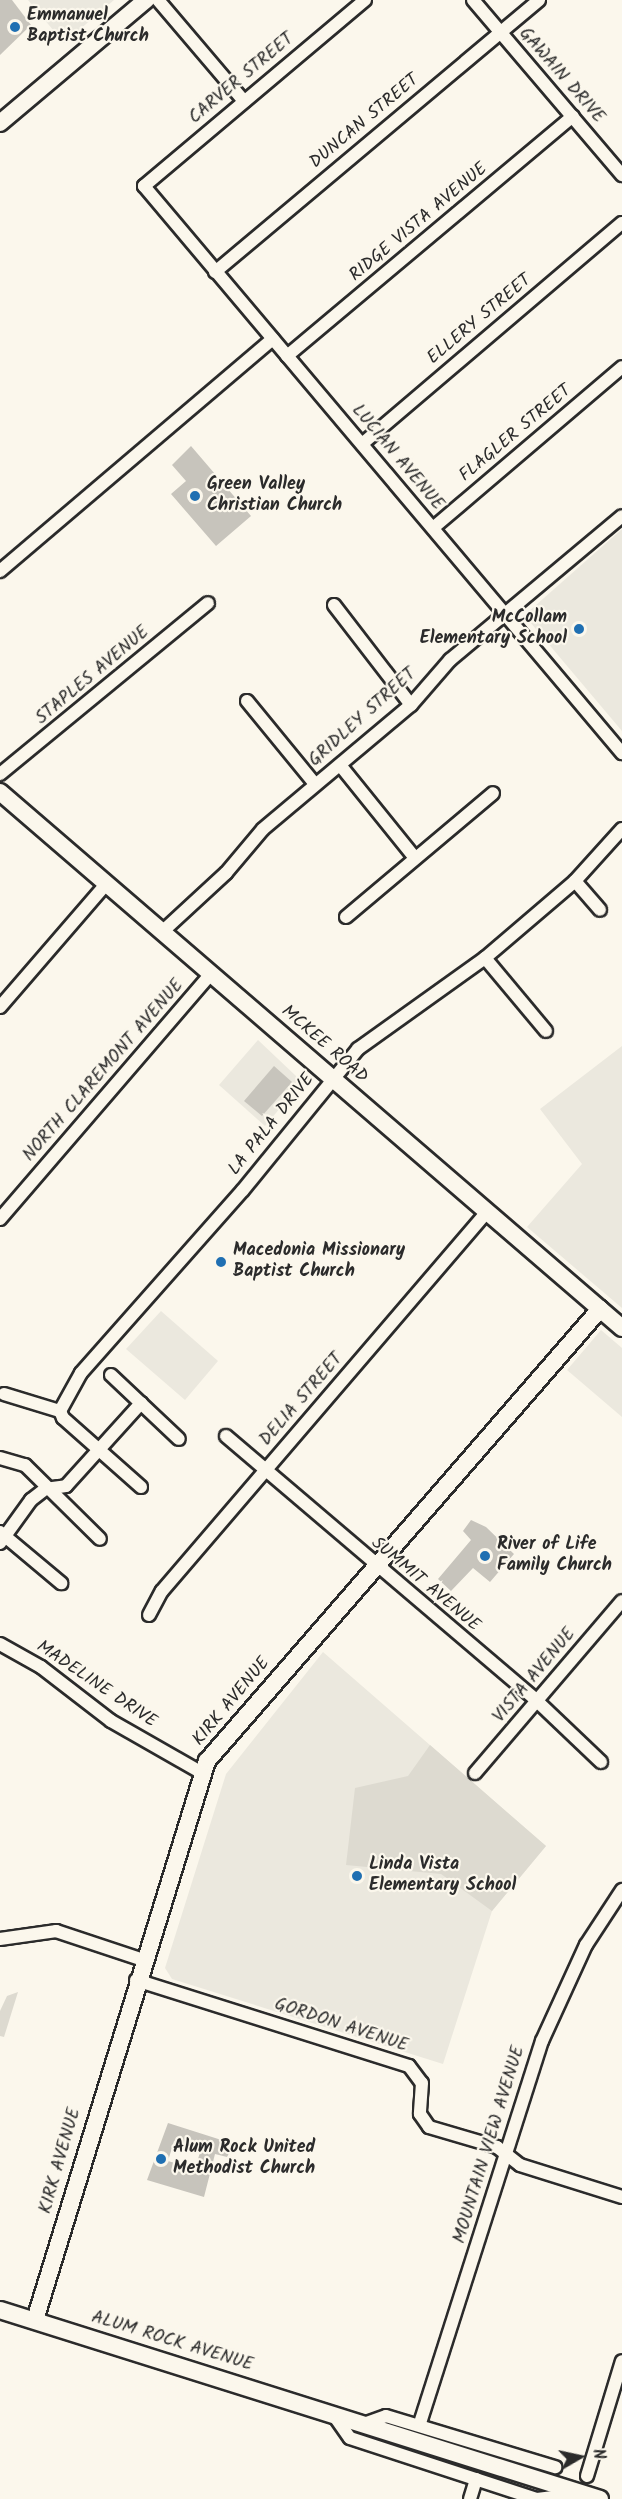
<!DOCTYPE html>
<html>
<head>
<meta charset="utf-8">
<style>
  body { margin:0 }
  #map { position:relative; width:622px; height:2499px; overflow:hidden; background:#fbf7ec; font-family:Kalam,sans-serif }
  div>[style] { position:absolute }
  .built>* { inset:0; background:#ebe8de }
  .green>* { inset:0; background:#dddad0 }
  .building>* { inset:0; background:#c7c4bc }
  .roads { filter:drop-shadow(2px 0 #2b2b2b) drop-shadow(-2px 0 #2b2b2b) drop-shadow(0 2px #2b2b2b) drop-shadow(0 -2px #2b2b2b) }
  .street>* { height:12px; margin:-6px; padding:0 6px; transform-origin:6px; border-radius:6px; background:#fbf7ec }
  .secondary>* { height:16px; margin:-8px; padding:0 8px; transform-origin:8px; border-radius:8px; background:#fbf7ec }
  .dots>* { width:16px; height:16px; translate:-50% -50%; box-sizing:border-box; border:3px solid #fbf7ec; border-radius:50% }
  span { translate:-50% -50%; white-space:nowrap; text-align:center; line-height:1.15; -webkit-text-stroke:4.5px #fbf7ec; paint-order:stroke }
  .poi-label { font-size:18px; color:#2b2b2b; font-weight:700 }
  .left { translate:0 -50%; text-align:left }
  .right { translate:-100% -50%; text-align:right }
  .street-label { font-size:18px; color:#2b2b2b }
  .north { position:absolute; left:550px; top:2427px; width:60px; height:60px; -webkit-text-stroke:4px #fbf7ec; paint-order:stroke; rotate:81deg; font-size:16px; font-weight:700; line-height:24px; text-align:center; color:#2b2b2b }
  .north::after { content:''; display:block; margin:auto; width:21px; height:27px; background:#2b2b2b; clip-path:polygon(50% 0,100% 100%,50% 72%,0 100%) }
</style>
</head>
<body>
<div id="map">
  <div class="built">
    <i style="clip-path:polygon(28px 0,114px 0,64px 43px)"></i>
    <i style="clip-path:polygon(622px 529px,622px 731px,530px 622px,527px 613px)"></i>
    <i style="clip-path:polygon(258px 1040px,296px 1076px,297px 1088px,265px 1126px,219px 1085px)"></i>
    <i style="clip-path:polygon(622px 1046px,622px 1308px,527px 1227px,582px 1164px,540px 1109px)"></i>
    <i style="clip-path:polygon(161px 1311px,218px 1361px,185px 1400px,126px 1349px)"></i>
    <i style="clip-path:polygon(601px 1330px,622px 1348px,622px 1417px,567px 1370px)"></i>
    <i style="clip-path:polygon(323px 1652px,546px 1846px,492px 1911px,443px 2064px,172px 1979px,165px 1968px,226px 1774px)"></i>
  </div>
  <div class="green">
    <i style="clip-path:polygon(430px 1745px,546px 1846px,492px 1911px,441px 1874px,346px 1865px,355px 1788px,408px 1776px)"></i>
    <i style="clip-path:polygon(18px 1992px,4px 2037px,0 2036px,0 2011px,7px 1996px)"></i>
  </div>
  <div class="building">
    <i style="clip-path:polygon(0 0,12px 0,31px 25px,0 55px)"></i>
    <i style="clip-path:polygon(191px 446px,251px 516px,216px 546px,171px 494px,186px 481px,172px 465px)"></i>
    <i style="clip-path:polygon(274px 1066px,292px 1082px,262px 1116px,244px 1101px)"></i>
    <i style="clip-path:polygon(471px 1520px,486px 1527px,514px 1554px,490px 1582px,473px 1568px,451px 1591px,438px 1579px,471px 1540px,463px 1531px)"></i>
    <i style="clip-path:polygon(evenodd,168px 2123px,234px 2144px,227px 2157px,215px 2154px,204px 2197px,147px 2180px,168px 2123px,174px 2141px,201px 2149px,195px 2169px,168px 2161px,174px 2141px)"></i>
  </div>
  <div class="roads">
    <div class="street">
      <i style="left:158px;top:0;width:133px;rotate:49.6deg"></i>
      <i style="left:365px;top:0;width:289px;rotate:139.9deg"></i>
      <i style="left:144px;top:186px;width:742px;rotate:49.87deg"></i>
      <i style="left:473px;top:0;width:230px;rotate:49.6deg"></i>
      <i style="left:215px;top:272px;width:423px;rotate:-40deg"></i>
      <i style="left:287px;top:356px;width:373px;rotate:-40deg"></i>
      <i style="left:362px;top:444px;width:341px;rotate:-40.4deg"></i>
      <i style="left:433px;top:528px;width:248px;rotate:-40.4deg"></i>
      <i style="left:0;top:571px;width:358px;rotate:-40.4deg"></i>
      <i style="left:334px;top:605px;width:126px;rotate:52.4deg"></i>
      <i style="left:247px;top:701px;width:107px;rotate:50.7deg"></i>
      <i style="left:340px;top:765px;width:119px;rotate:51.1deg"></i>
      <i style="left:0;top:774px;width:269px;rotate:-39.4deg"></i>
      <i style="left:575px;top:881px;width:38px;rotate:49deg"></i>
      <i style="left:346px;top:917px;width:192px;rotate:-40.1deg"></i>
      <i style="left:162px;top:932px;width:87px;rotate:-42.7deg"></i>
      <i style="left:226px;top:873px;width:57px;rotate:-49.9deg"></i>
      <i style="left:263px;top:829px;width:193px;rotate:-40deg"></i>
      <i style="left:411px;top:705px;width:60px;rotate:-49.1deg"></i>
      <i style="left:450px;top:660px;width:224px;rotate:-39.9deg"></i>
      <i style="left:485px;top:958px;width:95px;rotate:50.1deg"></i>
      <i style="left:0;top:1007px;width:162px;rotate:-49.2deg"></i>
      <i style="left:0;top:1219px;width:323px;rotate:-49.3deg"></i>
      <i style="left:111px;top:1375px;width:93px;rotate:43.3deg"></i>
      <i style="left:4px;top:1394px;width:59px;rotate:16.9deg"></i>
      <i style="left:226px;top:1436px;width:410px;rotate:40.4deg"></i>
      <i style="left:538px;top:1702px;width:87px;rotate:43.6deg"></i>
      <i style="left:0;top:1458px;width:26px;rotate:16deg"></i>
      <i style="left:25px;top:1465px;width:105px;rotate:44.6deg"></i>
      <i style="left:141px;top:1487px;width:104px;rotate:-138.5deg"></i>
      <i style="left:63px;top:1418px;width:8px;rotate:-113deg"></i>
      <i style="left:60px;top:1411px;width:43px;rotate:-61.1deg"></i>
      <i style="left:81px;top:1373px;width:244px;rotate:-48.5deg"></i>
      <i style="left:243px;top:1190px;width:182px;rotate:-50.8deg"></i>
      <i style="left:358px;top:1049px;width:156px;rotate:-35.6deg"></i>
      <i style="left:485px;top:958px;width:118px;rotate:-40.5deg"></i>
      <i style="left:575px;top:881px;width:70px;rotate:-47.9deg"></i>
      <i style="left:0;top:1532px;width:80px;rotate:39.9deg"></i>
      <i style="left:0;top:1543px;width:53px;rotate:-54.2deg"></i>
      <i style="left:31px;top:1500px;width:18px;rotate:-38deg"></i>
      <i style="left:45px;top:1489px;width:21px;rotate:-8deg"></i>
      <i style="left:66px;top:1486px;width:112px;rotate:-47.9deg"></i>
      <i style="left:149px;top:1615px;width:27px;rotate:-62deg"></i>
      <i style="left:162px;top:1591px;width:499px;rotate:-49.4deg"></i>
      <i style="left:0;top:1644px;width:47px;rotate:29.3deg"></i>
      <i style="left:41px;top:1667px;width:88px;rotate:37.6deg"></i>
      <i style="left:111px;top:1721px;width:105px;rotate:29.7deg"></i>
      <i style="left:475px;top:1773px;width:226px;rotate:-49.5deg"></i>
      <i style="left:0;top:1939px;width:57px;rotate:-8.1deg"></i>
      <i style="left:56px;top:1931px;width:92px;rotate:18.4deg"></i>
      <i style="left:136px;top:1980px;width:286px;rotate:17.5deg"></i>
      <i style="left:409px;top:2066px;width:21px;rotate:53deg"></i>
      <i style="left:422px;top:2083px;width:31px;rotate:94deg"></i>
      <i style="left:420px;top:2114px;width:16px;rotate:55deg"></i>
      <i style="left:429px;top:2127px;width:71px;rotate:16.4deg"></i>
      <i style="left:497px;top:2147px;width:29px;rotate:38deg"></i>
      <i style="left:520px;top:2165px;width:107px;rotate:17.4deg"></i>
      <i style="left:333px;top:2414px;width:29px;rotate:55deg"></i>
      <i style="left:350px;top:2438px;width:197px;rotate:18.1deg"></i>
      <i style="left:537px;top:2499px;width:39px;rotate:-7deg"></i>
      <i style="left:420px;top:2423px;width:401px;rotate:-72.3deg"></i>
      <i style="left:542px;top:2041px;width:106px;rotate:-65.4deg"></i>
      <i style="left:586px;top:1945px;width:66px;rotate:-56.8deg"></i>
      <i style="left:364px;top:2424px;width:23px;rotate:-20deg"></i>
      <i style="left:386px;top:2416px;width:177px;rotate:16.8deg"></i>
      <i style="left:587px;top:2476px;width:120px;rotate:-73.1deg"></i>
      <i style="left:470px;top:2499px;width:21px;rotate:-73deg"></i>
    </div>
    <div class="secondary">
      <i style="left:0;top:123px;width:191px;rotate:-40.1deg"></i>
      <i style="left:0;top:792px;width:821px;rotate:40.75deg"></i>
      <i style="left:0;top:2310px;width:629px;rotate:17.48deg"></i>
      <i style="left:35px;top:2320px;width:585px;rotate:-72.9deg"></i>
      <i style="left:207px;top:1761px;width:599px;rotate:-48.99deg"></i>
    </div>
  </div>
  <div class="dots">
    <i style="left:15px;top:27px;background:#1f6fb2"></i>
    <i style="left:195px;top:496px;background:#1f6fb2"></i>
    <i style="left:579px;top:629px;background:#1f6fb2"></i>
    <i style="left:221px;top:1262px;background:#1f6fb2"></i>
    <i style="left:485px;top:1556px;background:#1f6fb2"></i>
    <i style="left:357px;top:1876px;background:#1f6fb2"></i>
    <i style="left:161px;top:2159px;background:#1f6fb2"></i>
  </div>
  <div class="poi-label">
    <span class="left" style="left:27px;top:27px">Emmanuel<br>Baptist Church</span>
    <span class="left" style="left:207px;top:496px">Green Valley<br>Christian Church</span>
    <span class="right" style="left:567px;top:629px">McCollam<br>Elementary School</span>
    <span class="left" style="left:233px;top:1262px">Macedonia Missionary<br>Baptist Church</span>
    <span class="left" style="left:497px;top:1556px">River of Life<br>Family Church</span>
    <span class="left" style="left:369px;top:1876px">Linda Vista<br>Elementary School</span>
    <span class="left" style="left:173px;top:2159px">Alum Rock United<br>Methodist Church</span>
  </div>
  <div class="street-label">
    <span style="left:561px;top:76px;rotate:49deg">GAWAIN DRIVE</span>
    <span style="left:242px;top:79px;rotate:-40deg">CARVER STREET</span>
    <span style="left:365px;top:122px;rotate:-40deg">DUNCAN STREET</span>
    <span style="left:419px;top:223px;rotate:-40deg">RIDGE VISTA AVENUE</span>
    <span style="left:480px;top:320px;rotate:-40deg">ELLERY STREET</span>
    <span style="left:516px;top:434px;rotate:-40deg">FLAGLER STREET</span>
    <span style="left:397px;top:458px;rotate:50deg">LUCIAN AVENUE</span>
    <span style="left:93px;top:676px;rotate:-40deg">STAPLES AVENUE</span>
    <span style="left:363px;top:718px;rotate:-42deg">GRIDLEY STREET</span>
    <span style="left:324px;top:1045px;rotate:41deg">MCKEE ROAD</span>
    <span style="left:104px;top:1071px;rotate:-49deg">NORTH CLAREMONT AVENUE</span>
    <span style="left:272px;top:1125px;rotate:-51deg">LA PALA DRIVE</span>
    <span style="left:302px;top:1400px;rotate:-49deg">DELIA STREET</span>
    <span style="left:425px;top:1585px;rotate:40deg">SUMMIT AVENUE</span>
    <span style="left:535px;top:1676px;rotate:-50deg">VISTA AVENUE</span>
    <span style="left:96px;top:1685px;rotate:34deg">MADELINE DRIVE</span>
    <span style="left:232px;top:1702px;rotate:-50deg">KIRK AVENUE</span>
    <span style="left:341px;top:2026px;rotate:18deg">GORDON AVENUE</span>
    <span style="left:490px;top:2145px;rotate:-73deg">MOUNTAIN VIEW AVENUE</span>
    <span style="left:61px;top:2161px;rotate:-74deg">KIRK AVENUE</span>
    <span style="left:172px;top:2342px;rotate:17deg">ALUM ROCK AVENUE</span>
  </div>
  <div class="north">N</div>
</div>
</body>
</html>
